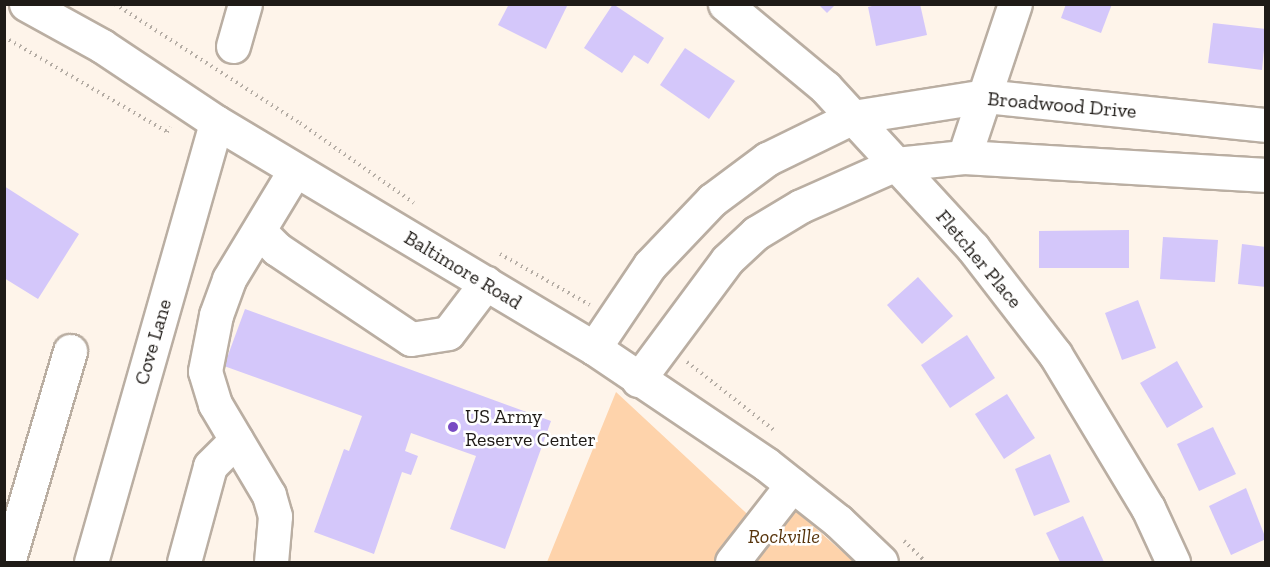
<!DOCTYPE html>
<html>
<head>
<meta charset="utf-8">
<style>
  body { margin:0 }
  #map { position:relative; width:1270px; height:567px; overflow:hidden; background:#fef4ea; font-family:"Zilla Slab",serif }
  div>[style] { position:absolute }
  .green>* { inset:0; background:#fed3ab }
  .building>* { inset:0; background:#d4c7fa }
  .path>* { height:4px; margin-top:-2px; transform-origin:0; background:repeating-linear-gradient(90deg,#b5ada5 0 1.5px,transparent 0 6px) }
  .roads { filter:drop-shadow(2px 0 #baaea2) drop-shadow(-2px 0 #baaea2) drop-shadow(0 2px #baaea2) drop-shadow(0 -2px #baaea2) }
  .minor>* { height:33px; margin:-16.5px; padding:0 16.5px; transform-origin:16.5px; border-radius:16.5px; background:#fff }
  .dots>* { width:16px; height:16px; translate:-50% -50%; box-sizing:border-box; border:3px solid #fff; border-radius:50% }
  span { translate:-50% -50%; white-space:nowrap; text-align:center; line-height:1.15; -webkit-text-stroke:5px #fff; paint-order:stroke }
  .street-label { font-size:20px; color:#1f1b17 }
  .poi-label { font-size:20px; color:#1f1b17 }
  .left { translate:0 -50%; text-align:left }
  .park-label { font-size:20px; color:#57340c; font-style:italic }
  .frame { position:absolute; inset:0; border:6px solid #1f1b17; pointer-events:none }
</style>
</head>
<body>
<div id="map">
  <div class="green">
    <i style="clip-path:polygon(616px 392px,758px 524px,781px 498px,854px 562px,547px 562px)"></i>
  </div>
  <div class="building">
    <i style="clip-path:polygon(509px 4px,568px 4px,546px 49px,498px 25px)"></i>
    <i style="clip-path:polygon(613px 4px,664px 38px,648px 64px,634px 55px,622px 73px,584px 48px)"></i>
    <i style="clip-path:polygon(818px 4px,836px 4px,827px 13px)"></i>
    <i style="clip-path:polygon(880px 4px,920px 4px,927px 35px,876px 46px,868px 7px)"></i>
    <i style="clip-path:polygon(1066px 4px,1112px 4px,1101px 33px,1061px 18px)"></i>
    <i style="clip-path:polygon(1213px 23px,1266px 29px,1262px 70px,1208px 63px)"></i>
    <i style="clip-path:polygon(685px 48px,735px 81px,709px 119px,660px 85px)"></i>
    <i style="clip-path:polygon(4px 186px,79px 234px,38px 299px,4px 278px)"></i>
    <i style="clip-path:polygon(1129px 230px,1129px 268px,1039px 268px,1039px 231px)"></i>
    <i style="clip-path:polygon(1163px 237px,1218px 240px,1215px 282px,1160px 279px)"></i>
    <i style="clip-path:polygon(1242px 244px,1266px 247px,1266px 287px,1238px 284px)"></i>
    <i style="clip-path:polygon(918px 277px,953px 316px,922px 344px,887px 305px)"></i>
    <i style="clip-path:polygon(1138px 300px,1156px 348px,1122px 360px,1105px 313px)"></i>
    <i style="clip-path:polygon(245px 309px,551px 421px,505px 549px,450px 529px,476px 456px,411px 433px,405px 451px,418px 456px,411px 475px,402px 472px,374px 554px,314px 532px,344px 449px,349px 451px,362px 416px,224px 366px)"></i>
    <i style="clip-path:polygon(967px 335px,995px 378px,950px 408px,921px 365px)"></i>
    <i style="clip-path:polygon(1177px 361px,1203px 407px,1167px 428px,1140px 383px)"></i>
    <i style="clip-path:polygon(1007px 394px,1035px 438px,1004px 459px,975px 414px)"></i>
    <i style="clip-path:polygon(1213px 427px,1236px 474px,1199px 491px,1177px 444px)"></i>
    <i style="clip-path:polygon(1050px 454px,1070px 502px,1034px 516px,1015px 469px)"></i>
    <i style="clip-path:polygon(1246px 488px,1266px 539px,1231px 555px,1209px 506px)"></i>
    <i style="clip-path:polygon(1083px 516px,1104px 562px,1060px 562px,1046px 533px)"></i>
  </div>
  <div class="path">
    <i style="left:115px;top:4px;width:220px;rotate:32.8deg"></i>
    <i style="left:300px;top:123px;width:139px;rotate:35.1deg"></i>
    <i style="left:4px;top:37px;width:189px;rotate:30.2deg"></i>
    <i style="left:167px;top:132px;width:6px;rotate:-59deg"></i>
    <i style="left:500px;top:254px;width:103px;rotate:29.5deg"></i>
    <i style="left:687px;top:362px;width:112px;rotate:38.1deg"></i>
    <i style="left:904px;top:541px;width:30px;rotate:44deg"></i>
  </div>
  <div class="roads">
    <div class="minor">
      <i style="left:26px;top:4px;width:87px;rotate:28.9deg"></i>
      <i style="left:102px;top:46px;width:137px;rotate:33.7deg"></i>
      <i style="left:216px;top:122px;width:440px;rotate:30.9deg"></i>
      <i style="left:594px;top:348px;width:207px;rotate:34deg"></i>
      <i style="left:766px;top:464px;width:92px;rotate:38.4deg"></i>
      <i style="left:838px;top:521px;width:59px;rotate:43.6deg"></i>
      <i style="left:725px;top:4px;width:130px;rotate:39.7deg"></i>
      <i style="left:825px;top:87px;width:219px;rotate:47.4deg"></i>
      <i style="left:973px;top:248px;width:134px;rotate:52.3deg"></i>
      <i style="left:1055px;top:354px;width:180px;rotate:58.9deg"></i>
      <i style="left:1148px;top:508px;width:60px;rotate:65.2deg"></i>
      <i style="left:233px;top:46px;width:44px;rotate:-74.1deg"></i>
      <i style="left:964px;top:157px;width:161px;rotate:-71.6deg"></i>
      <i style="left:260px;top:232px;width:24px;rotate:45deg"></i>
      <i style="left:277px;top:249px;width:161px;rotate:33.9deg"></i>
      <i style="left:411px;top:339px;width:37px;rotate:-9deg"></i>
      <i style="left:448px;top:333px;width:63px;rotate:-52.8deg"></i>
      <i style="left:594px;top:348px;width:100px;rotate:-56deg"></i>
      <i style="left:650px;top:265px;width:90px;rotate:-46.4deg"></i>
      <i style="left:712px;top:200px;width:69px;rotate:-36.7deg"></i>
      <i style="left:767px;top:159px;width:96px;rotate:-26deg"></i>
      <i style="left:853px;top:117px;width:134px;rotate:-9deg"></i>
      <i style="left:985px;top:96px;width:282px;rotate:5.9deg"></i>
      <i style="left:638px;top:380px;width:149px;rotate:-53.4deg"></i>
      <i style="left:727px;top:260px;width:40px;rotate:-43deg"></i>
      <i style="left:756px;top:233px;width:52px;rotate:-31deg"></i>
      <i style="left:801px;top:206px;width:104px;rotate:-23.9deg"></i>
      <i style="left:896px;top:164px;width:68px;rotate:-5.9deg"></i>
      <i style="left:964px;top:157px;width:303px;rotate:3.4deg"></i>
      <i style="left:8px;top:562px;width:220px;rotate:-73.6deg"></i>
      <i style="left:91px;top:562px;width:457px;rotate:-74.1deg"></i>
      <i style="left:184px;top:562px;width:99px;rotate:-74.8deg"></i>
      <i style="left:210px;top:466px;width:37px;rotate:-45deg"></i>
      <i style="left:271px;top:562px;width:46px;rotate:-85deg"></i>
      <i style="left:275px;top:516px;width:22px;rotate:-106deg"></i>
      <i style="left:269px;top:495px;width:106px;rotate:-120.7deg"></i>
      <i style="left:215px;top:404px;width:34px;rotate:-107deg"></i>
      <i style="left:205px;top:371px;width:57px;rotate:-78.9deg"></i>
      <i style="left:216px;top:315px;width:38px;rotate:-70deg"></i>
      <i style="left:229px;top:279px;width:127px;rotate:-58.8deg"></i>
      <i style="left:732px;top:562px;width:98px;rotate:-52.1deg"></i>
    </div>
  </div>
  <div class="dots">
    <i style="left:453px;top:427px;background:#784bc3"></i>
  </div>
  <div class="street-label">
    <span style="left:1062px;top:105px;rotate:5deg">Broadwood Drive</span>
    <span style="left:979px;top:259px;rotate:50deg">Fletcher Place</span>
    <span style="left:463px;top:270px;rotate:31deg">Baltimore Road</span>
    <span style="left:153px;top:342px;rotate:-74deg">Cove Lane</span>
  </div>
  <div class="poi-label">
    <span class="left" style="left:465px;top:428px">US Army<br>Reserve Center</span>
  </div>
  <div class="park-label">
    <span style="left:784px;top:536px">Rockville</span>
  </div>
  <div class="frame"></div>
</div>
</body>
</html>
